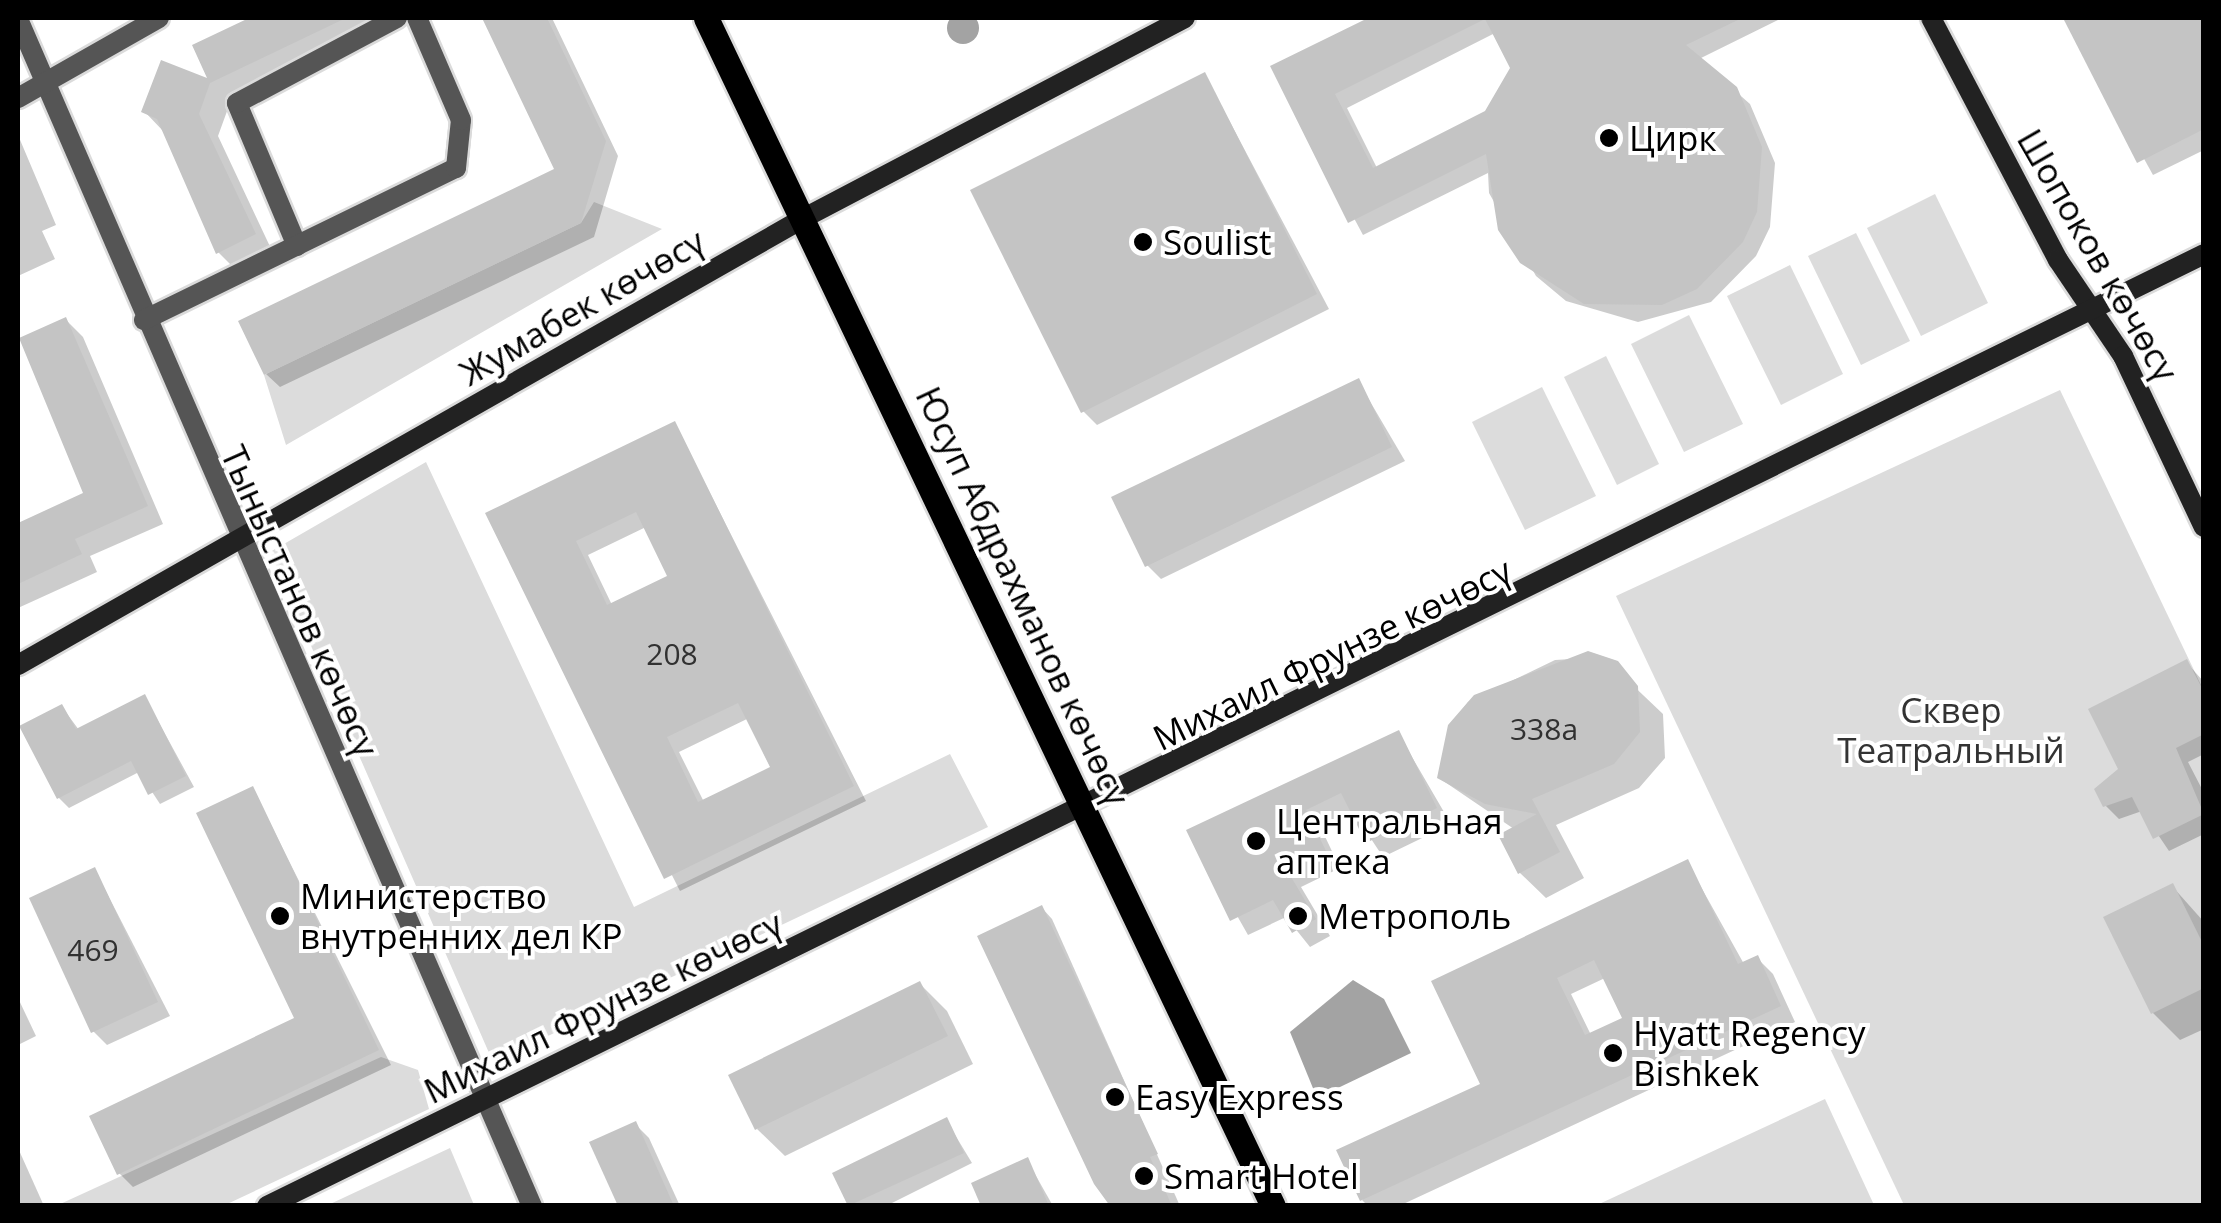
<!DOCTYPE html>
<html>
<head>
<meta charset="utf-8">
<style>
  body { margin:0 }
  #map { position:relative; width:2221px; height:1223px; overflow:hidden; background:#fff; font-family:"Open Sans",sans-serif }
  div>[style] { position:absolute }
  .green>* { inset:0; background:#dcdcdc }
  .water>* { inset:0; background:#a3a3a3 }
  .round { border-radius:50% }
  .shadow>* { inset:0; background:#0003 }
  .building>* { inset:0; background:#c4c4c4 }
  .roads { filter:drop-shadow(2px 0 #dbdbdb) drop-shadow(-2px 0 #dbdbdb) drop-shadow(0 2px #dbdbdb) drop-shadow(0 -2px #dbdbdb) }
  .street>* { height:20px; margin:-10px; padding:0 10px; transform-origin:10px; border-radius:10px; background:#555 }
  .secondary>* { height:20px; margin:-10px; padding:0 10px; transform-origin:10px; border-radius:10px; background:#222 }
  .primary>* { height:25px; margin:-12.5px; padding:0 12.5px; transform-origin:12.5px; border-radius:12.5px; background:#000 }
  .dots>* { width:28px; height:28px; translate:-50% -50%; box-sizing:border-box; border:5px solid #fff; border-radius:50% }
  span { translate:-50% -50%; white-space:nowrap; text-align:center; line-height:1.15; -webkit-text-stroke:8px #fff; paint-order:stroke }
  .number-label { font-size:30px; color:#313131 }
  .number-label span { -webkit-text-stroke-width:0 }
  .poi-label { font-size:35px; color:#000 }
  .left { translate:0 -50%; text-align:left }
  .street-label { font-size:35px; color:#000 }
  .park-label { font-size:35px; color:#333 }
  .frame { position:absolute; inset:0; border:20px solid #000; pointer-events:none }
</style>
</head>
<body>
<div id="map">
  <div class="green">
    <i style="clip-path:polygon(1935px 194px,1988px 303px,1921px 336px,1867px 228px)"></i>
    <i style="clip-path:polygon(594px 202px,662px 229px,286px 445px,264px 375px,581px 223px)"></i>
    <i style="clip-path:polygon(1856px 233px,1910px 341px,1861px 365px,1808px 256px)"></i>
    <i style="clip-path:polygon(1790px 265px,1843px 374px,1781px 405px,1727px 296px)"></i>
    <i style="clip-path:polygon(1689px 315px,1743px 424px,1684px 452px,1631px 344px)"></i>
    <i style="clip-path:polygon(1606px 356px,1659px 464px,1617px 485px,1564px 377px)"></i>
    <i style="clip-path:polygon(1542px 387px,1596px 496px,1525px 530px,1472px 422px)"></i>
    <i style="clip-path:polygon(2060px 390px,2203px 689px,2203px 1205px,1904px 1205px,1616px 596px)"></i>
    <i style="clip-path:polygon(426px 462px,634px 907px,950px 754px,988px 827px,493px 1062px,270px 552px)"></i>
    <i style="clip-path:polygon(381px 1057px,418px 1070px,429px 1109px,225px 1205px,58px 1205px)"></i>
    <i style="clip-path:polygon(1825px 1099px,1874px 1205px,1597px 1205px)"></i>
    <i style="clip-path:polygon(450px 1148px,474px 1205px,328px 1205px)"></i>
  </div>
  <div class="water">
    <i class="round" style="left:947px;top:12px;width:32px;height:32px"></i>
    <i style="clip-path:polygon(1353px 980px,1384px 999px,1411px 1053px,1317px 1098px,1290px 1032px)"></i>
  </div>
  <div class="shadow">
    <i style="clip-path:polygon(254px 18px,396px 18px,230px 103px,218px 136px,274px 255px,238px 272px,218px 252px,164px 132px,144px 111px,163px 63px,212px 82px,195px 47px)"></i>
    <i style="clip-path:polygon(485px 18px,552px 18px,618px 156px,594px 237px,280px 387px,266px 374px,558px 170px)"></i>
    <i style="clip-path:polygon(evenodd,1373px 18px,1782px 18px,1699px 59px,1750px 104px,1775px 163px,1770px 227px,1756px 256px,1711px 302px,1638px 322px,1566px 301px,1536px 276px,1489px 193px,1488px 173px,1363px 235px,1273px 67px,1373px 18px,1495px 33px,1512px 68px,1487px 112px,1377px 168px,1347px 108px,1495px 33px)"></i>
    <i style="clip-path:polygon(2066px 18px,2204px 18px,2204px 150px,2153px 175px)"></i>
    <i style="clip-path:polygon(1205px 75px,1329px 309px,1097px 425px,1083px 411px)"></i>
    <i style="clip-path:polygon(18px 135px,56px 225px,42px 231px,55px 259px,18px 276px)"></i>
    <i style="clip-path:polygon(66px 320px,83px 337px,163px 524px,90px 556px,97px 572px,18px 608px,18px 525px,86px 494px)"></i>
    <i style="clip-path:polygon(1358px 381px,1405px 461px,1161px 579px,1147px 565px)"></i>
    <i style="clip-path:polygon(evenodd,675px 424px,866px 801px,680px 891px,489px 514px,675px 424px,646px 527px,670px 577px,612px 605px,588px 555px,646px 527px,675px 424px,749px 718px,773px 768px,704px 802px,679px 752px,749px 718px)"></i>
    <i style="clip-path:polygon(1603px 657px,1663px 714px,1665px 758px,1639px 788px,1556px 825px,1584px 878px,1546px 898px,1520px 873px,1514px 829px,1439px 778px,1450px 726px,1468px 702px,1555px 660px)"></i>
    <i style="clip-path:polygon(2186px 662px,2204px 682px,2204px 754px,2188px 762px,2204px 793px,2204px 834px,2169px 851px,2142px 811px,2119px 819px,2105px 805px)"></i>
    <i style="clip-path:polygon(145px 697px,194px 787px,160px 804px,139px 772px,69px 808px,59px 798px,62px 707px,79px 730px)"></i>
    <i style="clip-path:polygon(1398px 733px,1451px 824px,1383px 857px,1352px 810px,1320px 826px,1340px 868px,1301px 887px,1330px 936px,1310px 947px,1286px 917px,1248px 935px,1189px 831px)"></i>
    <i style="clip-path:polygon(253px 789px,391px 1065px,133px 1187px,119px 1173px,297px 1020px)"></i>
    <i style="clip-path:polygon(evenodd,1687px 862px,1744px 964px,1757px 958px,1773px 974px,1795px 1022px,1399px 1206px,1368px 1206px,1362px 1200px,1484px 1085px,1435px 983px,1687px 862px,1605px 978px,1625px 1019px,1591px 1035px,1571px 994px,1605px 978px)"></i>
    <i style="clip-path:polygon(95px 870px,170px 1016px,107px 1045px,93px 1031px)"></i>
    <i style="clip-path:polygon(2172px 886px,2204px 922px,2204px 1029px,2180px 1040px,2153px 1013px)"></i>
    <i style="clip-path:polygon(1042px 908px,1052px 919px,1180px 1206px,1112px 1206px)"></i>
    <i style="clip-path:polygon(920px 984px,947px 1011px,973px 1064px,785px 1156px,757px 1129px)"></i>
    <i style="clip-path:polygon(18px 998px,36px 1036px,18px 1045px)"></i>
    <i style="clip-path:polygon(946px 1120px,972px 1163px,886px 1206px,851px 1206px,835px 1174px)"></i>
    <i style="clip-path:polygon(635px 1124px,649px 1138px,680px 1206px,621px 1206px)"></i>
    <i style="clip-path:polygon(18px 1148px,44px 1206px,18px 1206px)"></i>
    <i style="clip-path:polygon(1027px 1160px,1053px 1206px,984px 1206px)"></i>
  </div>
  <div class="building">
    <i style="clip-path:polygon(249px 18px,346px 18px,210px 83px,199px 114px,256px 234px,216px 254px,157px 119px,141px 112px,161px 60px,207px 78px,192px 45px)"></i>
    <i style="clip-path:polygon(482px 18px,547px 18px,606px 141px,581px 223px,264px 375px,238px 321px,554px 169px)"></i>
    <i style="clip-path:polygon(evenodd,1368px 18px,1742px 18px,1686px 45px,1737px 87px,1762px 147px,1757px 212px,1743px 242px,1697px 289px,1662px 305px,1584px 304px,1520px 263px,1498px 230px,1486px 154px,1348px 223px,1270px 66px,1368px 18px,1485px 19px,1510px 68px,1485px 111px,1373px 168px,1335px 94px,1485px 19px)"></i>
    <i style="clip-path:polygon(2063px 18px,2204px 18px,2204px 129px,2137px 163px)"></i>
    <i style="clip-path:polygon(1205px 72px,1317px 294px,1081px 413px,970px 190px)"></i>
    <i style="clip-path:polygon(66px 317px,148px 506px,75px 539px,82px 554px,18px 584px,18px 523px,83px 493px,19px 338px)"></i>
    <i style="clip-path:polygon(1359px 378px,1392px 447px,1145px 567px,1111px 497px)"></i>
    <i style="clip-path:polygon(evenodd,675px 421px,854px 786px,664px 879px,485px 513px,675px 421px,636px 512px,667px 576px,607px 605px,576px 541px,636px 512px,675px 421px,738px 703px,770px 767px,698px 802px,667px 737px,738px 703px)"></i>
    <i style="clip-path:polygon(1588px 651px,1618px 661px,1638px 686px,1640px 732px,1614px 764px,1532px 799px,1560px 852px,1518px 874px,1498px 835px,1537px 814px,1485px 804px,1437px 778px,1448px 725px,1474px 695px)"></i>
    <i style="clip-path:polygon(2187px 659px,2204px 692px,2204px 734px,2176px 748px,2204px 814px,2153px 839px,2132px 797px,2103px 807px,2094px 789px,2118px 769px,2088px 709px)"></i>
    <i style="clip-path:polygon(145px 694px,186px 776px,148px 795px,131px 761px,57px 799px,19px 726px,62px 704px,76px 729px)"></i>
    <i style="clip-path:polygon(1399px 730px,1437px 808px,1366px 843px,1341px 793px,1306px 810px,1326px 851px,1287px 870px,1316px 919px,1292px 933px,1273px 900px,1230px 921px,1186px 830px)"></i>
    <i style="clip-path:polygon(253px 786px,379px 1050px,117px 1175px,89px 1116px,294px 1018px,196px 813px)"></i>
    <i style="clip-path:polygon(evenodd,1688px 859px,1738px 964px,1758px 955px,1781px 1006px,1360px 1201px,1336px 1150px,1480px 1084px,1431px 981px,1688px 859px,1594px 960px,1622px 1018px,1585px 1035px,1557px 978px,1594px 960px)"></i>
    <i style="clip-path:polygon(95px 867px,158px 1002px,91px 1033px,29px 898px)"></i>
    <i style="clip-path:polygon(2173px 883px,2204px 946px,2204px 988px,2151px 1014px,2103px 917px)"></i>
    <i style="clip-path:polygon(1042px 905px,1158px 1154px,1150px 1157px,1172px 1206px,1110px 1206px,1094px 1184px,977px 936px)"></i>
    <i style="clip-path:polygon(920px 981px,948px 1036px,755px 1130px,728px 1075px)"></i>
    <i style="clip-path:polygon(947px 1117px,964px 1153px,848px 1206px,832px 1173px)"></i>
    <i style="clip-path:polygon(636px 1121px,674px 1206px,618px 1206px,589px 1142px)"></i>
    <i style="clip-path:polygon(1028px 1157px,1049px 1206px,981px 1206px,971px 1183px)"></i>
  </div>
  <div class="roads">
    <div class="street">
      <i style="left:18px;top:19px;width:1294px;rotate:66.59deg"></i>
      <i style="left:18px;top:98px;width:162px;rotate:-29.6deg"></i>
      <i style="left:297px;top:246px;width:155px;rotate:-112.8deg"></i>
      <i style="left:237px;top:103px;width:181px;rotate:-28deg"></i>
      <i style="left:144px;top:320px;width:347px;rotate:-26deg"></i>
      <i style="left:456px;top:168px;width:48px;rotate:-84.1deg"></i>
      <i style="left:461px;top:120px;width:111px;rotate:-113.3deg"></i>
    </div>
    <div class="secondary">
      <i style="left:1931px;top:18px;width:273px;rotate:62.3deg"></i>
      <i style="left:2058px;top:260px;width:116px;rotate:55.9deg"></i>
      <i style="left:2123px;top:356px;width:189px;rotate:64.7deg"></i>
      <i style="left:18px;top:665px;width:904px;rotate:-29.63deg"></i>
      <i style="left:804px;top:218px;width:430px;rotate:-27.7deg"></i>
      <i style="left:267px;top:1206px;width:2158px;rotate:-26.17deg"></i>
    </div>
    <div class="primary">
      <i style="left:706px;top:18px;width:1316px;rotate:64.49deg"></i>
    </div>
  </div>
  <div class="dots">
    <i style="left:1609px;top:138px;background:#000"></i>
    <i style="left:1143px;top:242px;background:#000"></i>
    <i style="left:1256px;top:841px;background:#000"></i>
    <i style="left:280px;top:916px;background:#000"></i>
    <i style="left:1298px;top:916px;background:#000"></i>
    <i style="left:1613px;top:1053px;background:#000"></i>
    <i style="left:1115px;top:1097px;background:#000"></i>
    <i style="left:1144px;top:1176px;background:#000"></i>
  </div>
  <div class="number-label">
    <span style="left:672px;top:654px">208</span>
    <span style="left:1544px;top:729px">338а</span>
    <span style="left:93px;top:950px">469</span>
  </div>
  <div class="poi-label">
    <span class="left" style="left:1629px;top:138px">Цирк</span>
    <span class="left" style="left:1163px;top:242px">Soulist</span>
    <span class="left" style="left:1276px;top:841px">Центральная<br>аптека</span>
    <span class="left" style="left:300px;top:916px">Министерство<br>внутренних дел КР</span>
    <span class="left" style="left:1318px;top:916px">Метрополь</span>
    <span class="left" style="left:1633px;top:1053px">Hyatt Regency<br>Bishkek</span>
    <span class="left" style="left:1135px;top:1097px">Easy Express</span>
    <span class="left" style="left:1164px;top:1176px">Smart Hotel</span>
  </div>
  <div class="street-label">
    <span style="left:2098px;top:255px;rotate:60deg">Шопоков көчөсү</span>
    <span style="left:582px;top:307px;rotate:-30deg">Жумабек көчөсү</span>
    <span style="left:1023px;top:596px;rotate:65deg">Юсуп Абдрахманов көчөсү</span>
    <span style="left:300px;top:601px;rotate:66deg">Тыныстанов көчөсү</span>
    <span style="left:1332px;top:654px;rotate:-26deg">Михаил Фрунзе көчөсү</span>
    <span style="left:603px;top:1007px;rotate:-26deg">Михаил Фрунзе көчөсү</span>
  </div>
  <div class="park-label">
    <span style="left:1951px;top:730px">Сквер<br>Театральный</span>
  </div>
  <div class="frame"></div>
</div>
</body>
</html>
